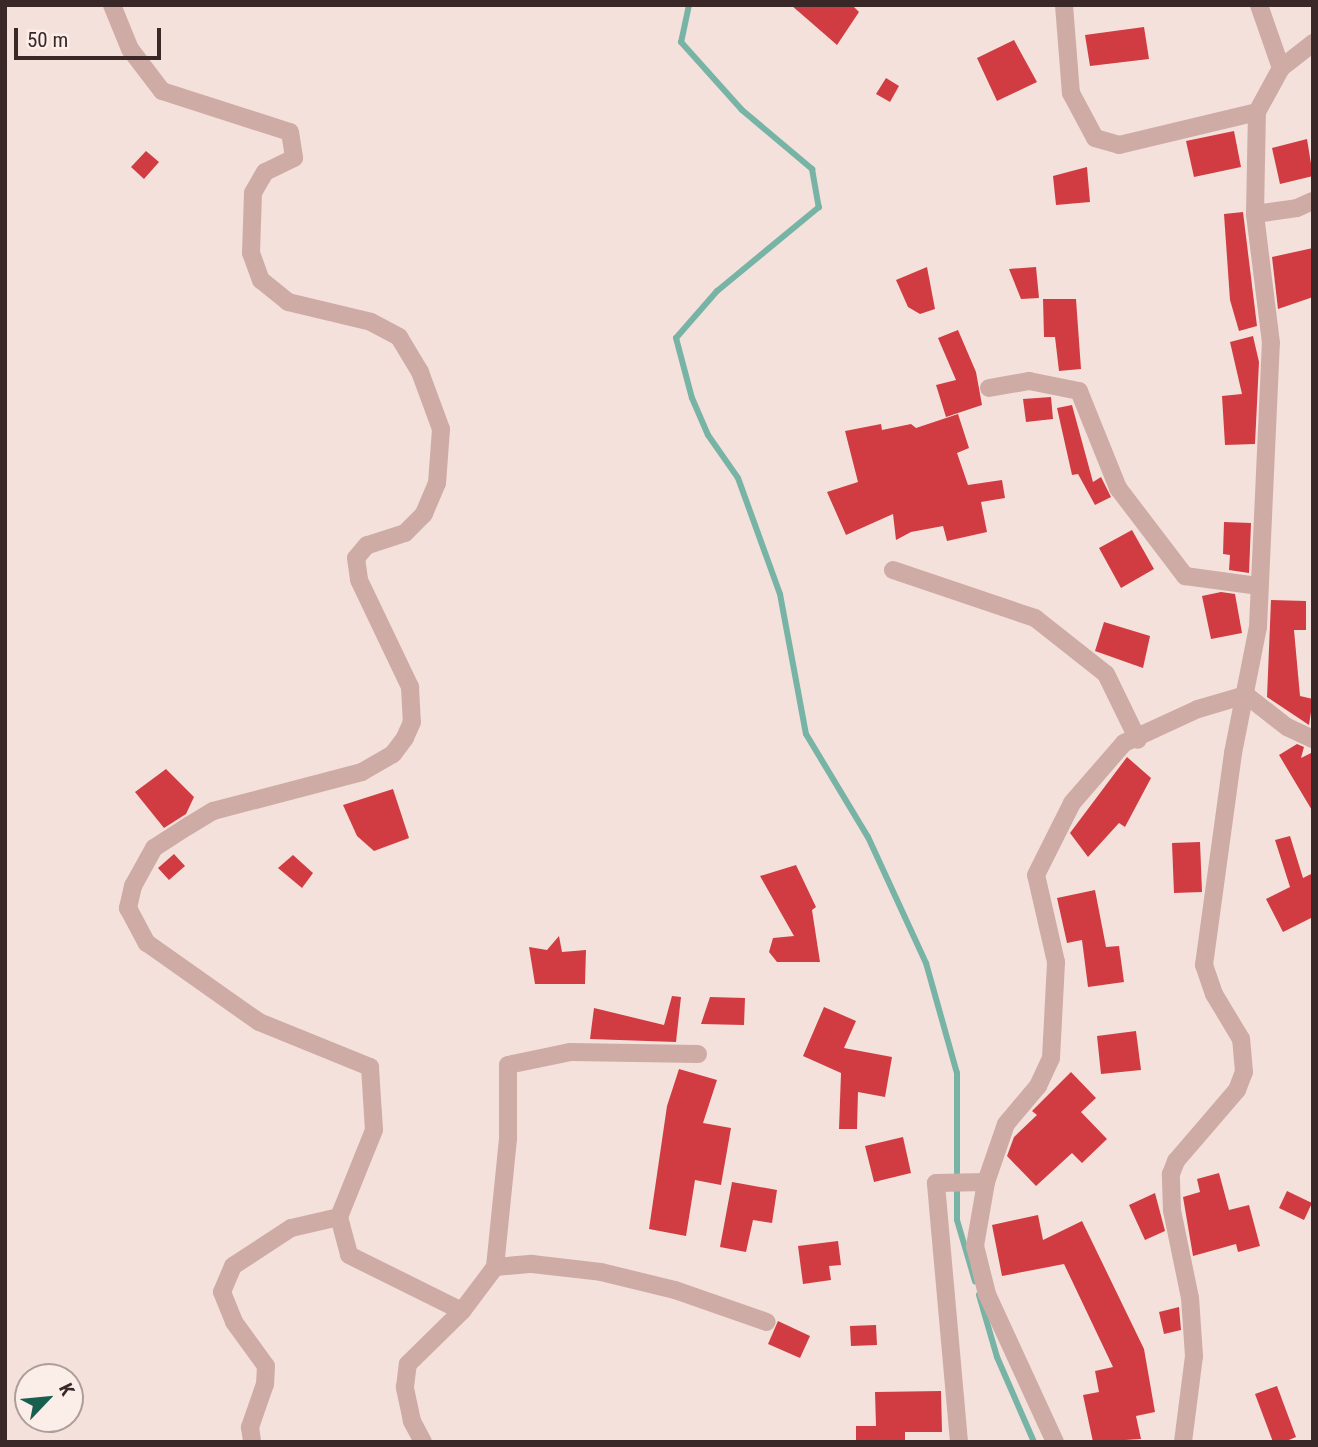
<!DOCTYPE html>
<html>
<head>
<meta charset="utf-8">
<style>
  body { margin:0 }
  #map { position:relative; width:1318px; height:1447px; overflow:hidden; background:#f4e1db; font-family:"Roboto Condensed",sans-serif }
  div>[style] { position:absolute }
  .stream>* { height:6px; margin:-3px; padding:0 3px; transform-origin:3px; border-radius:3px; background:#77b4a5 }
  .building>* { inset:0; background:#d13c42 }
  .street>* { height:18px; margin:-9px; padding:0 9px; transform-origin:9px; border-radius:9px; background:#ceaca5 }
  span { translate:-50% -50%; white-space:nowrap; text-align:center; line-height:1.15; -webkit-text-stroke:7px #fbede8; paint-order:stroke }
  .frame { position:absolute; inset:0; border:7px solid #392827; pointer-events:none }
  .north { position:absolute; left:14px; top:1363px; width:70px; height:70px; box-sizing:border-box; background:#fbede8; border:2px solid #ad9e9b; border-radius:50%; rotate:64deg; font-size:19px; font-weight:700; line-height:28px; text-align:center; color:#392827 }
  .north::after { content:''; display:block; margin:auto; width:24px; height:32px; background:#185f4f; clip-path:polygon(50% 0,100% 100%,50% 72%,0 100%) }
  .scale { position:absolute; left:14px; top:28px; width:147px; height:32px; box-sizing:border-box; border:4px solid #392827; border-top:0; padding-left:9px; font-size:21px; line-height:24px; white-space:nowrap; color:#392827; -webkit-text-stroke:5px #fbede8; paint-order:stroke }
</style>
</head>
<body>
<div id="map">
  <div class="stream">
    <i style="left:689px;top:5px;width:38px;rotate:102deg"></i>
    <i style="left:681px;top:42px;width:91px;rotate:48.1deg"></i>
    <i style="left:742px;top:110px;width:92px;rotate:40.1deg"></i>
    <i style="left:812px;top:169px;width:39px;rotate:80deg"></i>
    <i style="left:819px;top:207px;width:132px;rotate:140.5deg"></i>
    <i style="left:717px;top:291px;width:62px;rotate:131.1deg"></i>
    <i style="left:676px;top:338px;width:62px;rotate:75.1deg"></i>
    <i style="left:692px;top:398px;width:40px;rotate:66.6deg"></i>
    <i style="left:708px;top:435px;width:52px;rotate:55.1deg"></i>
    <i style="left:738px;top:478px;width:123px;rotate:70.1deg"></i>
    <i style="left:780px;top:594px;width:142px;rotate:79.5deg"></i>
    <i style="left:806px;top:734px;width:120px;rotate:59deg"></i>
    <i style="left:868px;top:837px;width:139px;rotate:65.3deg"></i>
    <i style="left:926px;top:963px;width:114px;rotate:74.3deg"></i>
    <i style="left:957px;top:1073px;width:147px;rotate:90deg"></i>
    <i style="left:957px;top:1220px;width:64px;rotate:73.6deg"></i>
    <i style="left:979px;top:1295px;width:65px;rotate:73.8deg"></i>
    <i style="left:997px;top:1357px;width:93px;rotate:66.5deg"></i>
  </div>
  <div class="building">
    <i style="clip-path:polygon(791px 5px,852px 5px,859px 12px,837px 45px)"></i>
    <i style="clip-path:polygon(1144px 27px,1149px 59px,1090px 66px,1085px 35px)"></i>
    <i style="clip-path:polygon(1014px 40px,1037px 82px,997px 101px,977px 58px)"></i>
    <i style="clip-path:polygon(886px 78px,899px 86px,890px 102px,876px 94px)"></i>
    <i style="clip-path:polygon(1234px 131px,1241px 167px,1194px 177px,1186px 141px)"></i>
    <i style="clip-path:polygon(1307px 139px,1313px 176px,1280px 184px,1272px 148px)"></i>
    <i style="clip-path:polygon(146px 151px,159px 162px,144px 179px,131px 167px)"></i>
    <i style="clip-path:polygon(1087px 167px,1090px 202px,1056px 205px,1053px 176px)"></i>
    <i style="clip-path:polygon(1243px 212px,1257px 326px,1239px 331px,1230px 300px,1224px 214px)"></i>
    <i style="clip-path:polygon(1313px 248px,1313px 297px,1278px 309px,1272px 257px)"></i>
    <i style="clip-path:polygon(927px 267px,935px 309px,920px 314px,908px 307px,896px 280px)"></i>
    <i style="clip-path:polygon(1036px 267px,1039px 298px,1021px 299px,1009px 269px)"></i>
    <i style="clip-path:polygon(1043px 299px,1076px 299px,1081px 369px,1059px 371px,1055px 337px,1044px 337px)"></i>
    <i style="clip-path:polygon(958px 330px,976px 372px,982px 405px,946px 417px,936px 385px,956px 380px,938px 338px)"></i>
    <i style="clip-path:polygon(1253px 336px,1259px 362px,1255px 444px,1225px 445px,1222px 396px,1242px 394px,1230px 342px)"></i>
    <i style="clip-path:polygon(1051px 397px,1053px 419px,1026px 422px,1023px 399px)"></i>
    <i style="clip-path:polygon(1072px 405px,1093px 482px,1101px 477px,1111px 497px,1095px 505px,1078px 474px,1072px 475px,1057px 408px)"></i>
    <i style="clip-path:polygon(958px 414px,969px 448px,957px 453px,968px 485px,1002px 480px,1005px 498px,981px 502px,987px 532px,947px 541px,943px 526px,911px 532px,896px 540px,893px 514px,846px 535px,827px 492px,858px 482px,845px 431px,881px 424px,882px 430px,911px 424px,916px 428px)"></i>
    <i style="clip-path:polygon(1224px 522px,1251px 523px,1249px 573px,1229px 570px,1230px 555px,1223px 554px)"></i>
    <i style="clip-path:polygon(1132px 530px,1154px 569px,1121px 588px,1099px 548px)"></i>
    <i style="clip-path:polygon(1221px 592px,1235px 594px,1242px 633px,1211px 639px,1202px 596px)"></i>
    <i style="clip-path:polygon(1271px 600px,1306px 601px,1306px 630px,1294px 630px,1300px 696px,1313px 699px,1309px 725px,1267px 697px)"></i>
    <i style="clip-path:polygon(1104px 622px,1150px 636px,1143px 668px,1095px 651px)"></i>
    <i style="clip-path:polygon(1297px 744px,1304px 747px,1301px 758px,1313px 752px,1313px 812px,1279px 755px)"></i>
    <i style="clip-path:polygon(1127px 757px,1151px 778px,1125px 827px,1119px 823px,1088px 857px,1070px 833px)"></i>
    <i style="clip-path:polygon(166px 769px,194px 797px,186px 814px,164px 828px,135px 792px)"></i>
    <i style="clip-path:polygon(393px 789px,409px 838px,374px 851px,357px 836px,343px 805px)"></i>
    <i style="clip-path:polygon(1290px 836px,1303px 878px,1313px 873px,1313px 917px,1283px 932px,1266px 899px,1290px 887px,1275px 840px)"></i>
    <i style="clip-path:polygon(1200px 842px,1202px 892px,1174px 893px,1172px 843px)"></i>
    <i style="clip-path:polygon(174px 854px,185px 866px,169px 880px,158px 868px)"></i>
    <i style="clip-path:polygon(293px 855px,313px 873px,302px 888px,278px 868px)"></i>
    <i style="clip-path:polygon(796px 865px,816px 907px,812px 910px,820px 962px,777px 962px,769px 952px,773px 938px,794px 936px,760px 876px)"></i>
    <i style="clip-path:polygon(1095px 890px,1106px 947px,1119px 946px,1124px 982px,1088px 987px,1082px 940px,1067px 943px,1057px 898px)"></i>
    <i style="clip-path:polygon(559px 936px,562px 952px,586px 950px,585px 984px,535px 984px,529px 947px,547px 950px)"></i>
    <i style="clip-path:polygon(672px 996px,681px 997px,676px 1042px,590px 1039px,594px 1008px,664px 1025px)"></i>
    <i style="clip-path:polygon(710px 997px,745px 998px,744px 1025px,701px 1024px)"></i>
    <i style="clip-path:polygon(824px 1007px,856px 1021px,844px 1048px,892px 1057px,885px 1097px,858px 1092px,857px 1129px,839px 1129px,841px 1073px,803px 1056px)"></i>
    <i style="clip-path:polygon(1136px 1031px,1141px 1070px,1101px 1074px,1097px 1036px)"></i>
    <i style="clip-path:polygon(679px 1069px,717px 1080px,703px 1123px,731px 1128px,721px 1185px,695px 1180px,686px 1236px,649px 1229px,667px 1106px)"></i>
    <i style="clip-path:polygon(1071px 1072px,1096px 1098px,1081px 1112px,1107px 1139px,1082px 1163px,1072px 1153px,1036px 1186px,1007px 1156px,1014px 1137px,1037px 1115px,1032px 1111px)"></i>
    <i style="clip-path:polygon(903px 1137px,911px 1173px,874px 1182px,865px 1146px)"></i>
    <i style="clip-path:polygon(1219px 1173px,1229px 1210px,1249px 1205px,1260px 1246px,1238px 1252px,1236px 1244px,1193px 1256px,1183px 1197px,1200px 1192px,1197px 1179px)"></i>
    <i style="clip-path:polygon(732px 1182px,777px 1190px,772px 1223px,753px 1220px,746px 1252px,720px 1247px)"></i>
    <i style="clip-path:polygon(1287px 1191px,1312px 1203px,1304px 1220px,1279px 1208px)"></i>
    <i style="clip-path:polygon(1155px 1193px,1165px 1231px,1145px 1240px,1129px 1205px)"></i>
    <i style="clip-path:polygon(1038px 1215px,1043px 1240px,1082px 1221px,1144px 1349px,1155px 1412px,1136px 1416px,1141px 1439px,1093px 1442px,1083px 1395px,1099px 1392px,1095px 1371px,1113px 1367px,1064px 1264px,1002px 1276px,992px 1225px)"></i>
    <i style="clip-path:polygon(838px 1241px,841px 1265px,829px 1266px,831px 1280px,803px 1284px,798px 1246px)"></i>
    <i style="clip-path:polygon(1179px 1307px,1181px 1330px,1164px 1334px,1159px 1312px)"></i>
    <i style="clip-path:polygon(778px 1321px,810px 1336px,800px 1358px,768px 1344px)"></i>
    <i style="clip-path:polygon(876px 1325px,877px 1345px,851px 1346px,850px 1326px)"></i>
    <i style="clip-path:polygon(1277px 1386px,1296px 1437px,1284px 1442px,1273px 1442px,1255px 1394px)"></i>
    <i style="clip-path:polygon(941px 1391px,942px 1432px,905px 1432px,905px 1442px,856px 1442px,856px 1426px,876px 1426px,875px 1392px)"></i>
  </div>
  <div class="street">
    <i style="left:112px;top:5px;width:48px;rotate:67.8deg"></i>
    <i style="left:130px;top:49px;width:53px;rotate:52.7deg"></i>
    <i style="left:162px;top:91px;width:134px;rotate:17.8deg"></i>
    <i style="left:290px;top:132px;width:26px;rotate:81deg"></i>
    <i style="left:294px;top:158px;width:32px;rotate:154deg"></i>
    <i style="left:265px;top:172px;width:24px;rotate:120deg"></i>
    <i style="left:253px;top:193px;width:60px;rotate:91.9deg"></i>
    <i style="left:251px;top:253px;width:29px;rotate:70deg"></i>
    <i style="left:261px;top:280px;width:35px;rotate:39deg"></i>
    <i style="left:288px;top:302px;width:85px;rotate:13.5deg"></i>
    <i style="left:371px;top:322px;width:32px;rotate:28deg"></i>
    <i style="left:399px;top:337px;width:41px;rotate:59deg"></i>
    <i style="left:420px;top:372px;width:61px;rotate:69.8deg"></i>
    <i style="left:441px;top:429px;width:54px;rotate:94.2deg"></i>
    <i style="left:437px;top:483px;width:34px;rotate:113deg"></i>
    <i style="left:424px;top:514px;width:27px;rotate:135deg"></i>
    <i style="left:405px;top:533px;width:40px;rotate:162deg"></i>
    <i style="left:367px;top:545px;width:17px;rotate:130deg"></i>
    <i style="left:356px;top:558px;width:22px;rotate:82deg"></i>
    <i style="left:359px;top:580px;width:119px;rotate:64.5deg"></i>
    <i style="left:410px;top:687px;width:35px;rotate:87deg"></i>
    <i style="left:412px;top:722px;width:17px;rotate:114deg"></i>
    <i style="left:405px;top:738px;width:20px;rotate:127deg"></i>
    <i style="left:393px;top:754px;width:36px;rotate:150deg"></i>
    <i style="left:362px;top:772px;width:154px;rotate:165.3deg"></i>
    <i style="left:213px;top:811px;width:29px;rotate:149deg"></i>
    <i style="left:188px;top:826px;width:40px;rotate:147.1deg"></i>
    <i style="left:154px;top:848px;width:43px;rotate:118.9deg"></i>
    <i style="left:133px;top:886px;width:23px;rotate:103deg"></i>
    <i style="left:128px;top:908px;width:40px;rotate:62deg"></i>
    <i style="left:147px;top:943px;width:137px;rotate:35.2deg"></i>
    <i style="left:259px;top:1022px;width:120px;rotate:22.1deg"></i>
    <i style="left:370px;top:1067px;width:63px;rotate:86.4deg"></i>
    <i style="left:374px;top:1130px;width:94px;rotate:111.9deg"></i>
    <i style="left:339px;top:1217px;width:49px;rotate:167.1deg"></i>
    <i style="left:291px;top:1228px;width:69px;rotate:146.8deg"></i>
    <i style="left:233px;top:1266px;width:28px;rotate:113deg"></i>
    <i style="left:222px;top:1292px;width:32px;rotate:68deg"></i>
    <i style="left:234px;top:1322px;width:54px;rotate:54deg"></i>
    <i style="left:266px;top:1366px;width:18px;rotate:93deg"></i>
    <i style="left:265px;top:1384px;width:46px;rotate:109.2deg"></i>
    <i style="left:250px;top:1427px;width:15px;rotate:82deg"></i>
    <i style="left:1064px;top:5px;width:88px;rotate:85.5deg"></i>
    <i style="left:1071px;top:93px;width:51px;rotate:61.9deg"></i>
    <i style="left:1095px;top:138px;width:25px;rotate:16deg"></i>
    <i style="left:1119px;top:145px;width:142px;rotate:-13.4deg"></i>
    <i style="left:1259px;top:5px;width:67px;rotate:70.8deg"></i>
    <i style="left:1255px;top:214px;width:42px;rotate:-8.1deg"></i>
    <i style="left:1297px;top:208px;width:17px;rotate:-24deg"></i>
    <i style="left:989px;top:388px;width:41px;rotate:-9.9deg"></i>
    <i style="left:1029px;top:381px;width:51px;rotate:11.3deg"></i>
    <i style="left:1079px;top:391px;width:105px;rotate:68.1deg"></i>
    <i style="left:1118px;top:488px;width:111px;rotate:52.7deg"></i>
    <i style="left:1185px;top:576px;width:75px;rotate:7.7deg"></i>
    <i style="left:893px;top:570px;width:150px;rotate:18.7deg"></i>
    <i style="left:1035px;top:618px;width:90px;rotate:38.3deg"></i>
    <i style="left:1106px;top:674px;width:73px;rotate:64.1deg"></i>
    <i style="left:1246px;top:695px;width:52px;rotate:38deg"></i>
    <i style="left:1287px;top:727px;width:29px;rotate:25deg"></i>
    <i style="left:339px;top:1217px;width:39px;rotate:75deg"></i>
    <i style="left:349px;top:1255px;width:126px;rotate:26.4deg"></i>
    <i style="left:495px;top:1267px;width:130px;rotate:-84.2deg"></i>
    <i style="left:508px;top:1138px;width:73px;rotate:-90deg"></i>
    <i style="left:508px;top:1065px;width:63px;rotate:-11.8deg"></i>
    <i style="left:570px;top:1052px;width:128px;rotate:0.9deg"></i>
    <i style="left:423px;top:1442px;width:24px;rotate:-118deg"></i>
    <i style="left:412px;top:1421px;width:35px;rotate:-102deg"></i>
    <i style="left:405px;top:1387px;width:23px;rotate:-83deg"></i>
    <i style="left:408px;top:1364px;width:76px;rotate:-44.5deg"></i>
    <i style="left:462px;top:1311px;width:55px;rotate:-53.1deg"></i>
    <i style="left:495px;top:1267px;width:37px;rotate:-5deg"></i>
    <i style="left:532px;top:1264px;width:69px;rotate:6.6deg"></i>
    <i style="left:601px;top:1272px;width:76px;rotate:13.7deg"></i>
    <i style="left:675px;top:1290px;width:97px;rotate:19.2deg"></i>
    <i style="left:959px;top:1442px;width:260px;rotate:-95.1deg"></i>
    <i style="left:936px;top:1183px;width:50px;rotate:-1.1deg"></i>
    <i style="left:1055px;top:1442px;width:163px;rotate:-114.7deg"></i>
    <i style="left:987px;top:1294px;width:49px;rotate:-104deg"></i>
    <i style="left:975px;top:1246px;width:65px;rotate:-80.2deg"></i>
    <i style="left:986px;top:1182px;width:61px;rotate:-71deg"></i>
    <i style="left:1006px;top:1124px;width:50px;rotate:-49.9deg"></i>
    <i style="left:1038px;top:1086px;width:31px;rotate:-65deg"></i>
    <i style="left:1051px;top:1058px;width:96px;rotate:-87deg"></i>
    <i style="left:1056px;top:962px;width:89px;rotate:-102.9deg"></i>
    <i style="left:1036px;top:875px;width:80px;rotate:-63.4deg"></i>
    <i style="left:1072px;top:803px;width:79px;rotate:-49.1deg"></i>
    <i style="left:1124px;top:743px;width:81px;rotate:-24.7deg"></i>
    <i style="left:1198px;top:709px;width:50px;rotate:-16.3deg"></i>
    <i style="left:1183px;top:1442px;width:87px;rotate:-82.7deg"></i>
    <i style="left:1194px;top:1356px;width:58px;rotate:-93.9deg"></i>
    <i style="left:1190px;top:1298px;width:90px;rotate:-101.6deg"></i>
    <i style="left:1172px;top:1210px;width:36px;rotate:-92deg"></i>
    <i style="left:1171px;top:1174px;width:14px;rotate:-69deg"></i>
    <i style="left:1176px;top:1161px;width:94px;rotate:-49.3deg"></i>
    <i style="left:1237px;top:1090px;width:19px;rotate:-69deg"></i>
    <i style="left:1244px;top:1072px;width:33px;rotate:-95deg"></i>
    <i style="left:1241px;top:1039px;width:52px;rotate:-121deg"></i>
    <i style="left:1214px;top:994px;width:31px;rotate:-109deg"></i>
    <i style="left:1204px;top:965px;width:214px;rotate:-82.2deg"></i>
    <i style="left:1233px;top:753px;width:128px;rotate:-78.8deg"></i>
    <i style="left:1258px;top:627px;width:284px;rotate:-87.4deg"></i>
    <i style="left:1271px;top:343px;width:130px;rotate:-97.1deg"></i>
    <i style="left:1255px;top:214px;width:102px;rotate:-88.9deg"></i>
    <i style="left:1257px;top:112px;width:50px;rotate:-61.4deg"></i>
    <i style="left:1281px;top:68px;width:41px;rotate:-38deg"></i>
  </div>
  <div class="frame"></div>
  <div class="north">K</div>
  <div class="scale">50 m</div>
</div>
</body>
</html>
